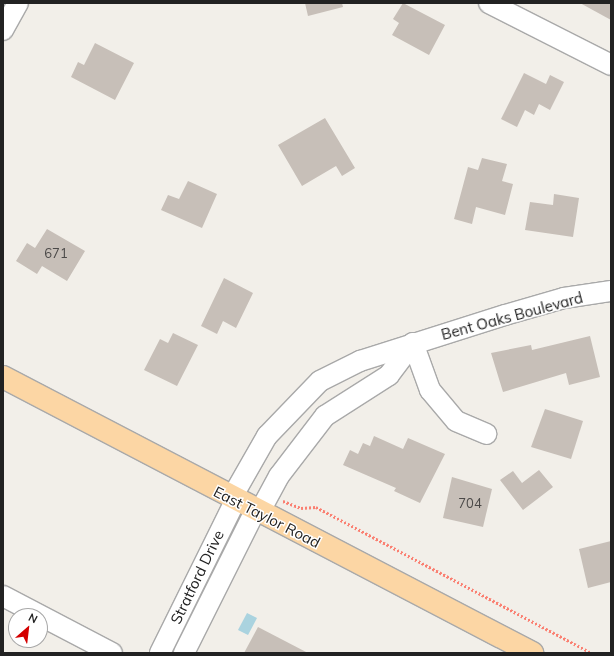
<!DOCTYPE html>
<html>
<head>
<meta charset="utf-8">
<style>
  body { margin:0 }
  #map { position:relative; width:614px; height:656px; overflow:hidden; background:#f2efe9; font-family:Mulish,sans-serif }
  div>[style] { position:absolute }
  .water>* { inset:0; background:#aad3df }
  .building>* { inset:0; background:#c7bfb8 }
  .path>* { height:2.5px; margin-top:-1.25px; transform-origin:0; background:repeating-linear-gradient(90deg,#fa8072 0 2px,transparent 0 4px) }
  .roads { filter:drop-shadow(1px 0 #a9a9a9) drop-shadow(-1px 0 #a9a9a9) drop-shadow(0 1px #a9a9a9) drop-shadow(0 -1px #a9a9a9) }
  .minor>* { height:20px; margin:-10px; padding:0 10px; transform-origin:10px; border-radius:10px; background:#fff }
  .major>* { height:22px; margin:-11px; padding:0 11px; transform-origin:11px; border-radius:11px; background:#fcd6a4 }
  span { translate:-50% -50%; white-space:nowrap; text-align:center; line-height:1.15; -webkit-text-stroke:3px #fff; paint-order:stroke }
  .number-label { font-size:13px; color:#4b4948 }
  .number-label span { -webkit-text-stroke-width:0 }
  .street-label { font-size:15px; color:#222 }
  .frame { position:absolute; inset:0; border:4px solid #222; pointer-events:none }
  .north { position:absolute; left:8px; top:608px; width:40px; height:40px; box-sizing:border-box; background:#fff; border:1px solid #a7a7a7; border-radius:50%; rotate:28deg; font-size:11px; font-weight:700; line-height:16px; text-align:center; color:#222 }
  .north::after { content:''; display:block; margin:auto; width:14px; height:18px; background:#d40000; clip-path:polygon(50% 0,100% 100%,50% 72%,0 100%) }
</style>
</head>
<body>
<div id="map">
  <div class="water">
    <i style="clip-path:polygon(247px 613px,257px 618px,248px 635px,238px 630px)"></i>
  </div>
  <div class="building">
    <i style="clip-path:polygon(305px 3px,342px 3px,343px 7px,308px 16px)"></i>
    <i style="clip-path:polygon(403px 3px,445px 25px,429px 55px,392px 35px,399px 23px,393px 19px)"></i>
    <i style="clip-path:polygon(580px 3px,611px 3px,611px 20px)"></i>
    <i style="clip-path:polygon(95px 43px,134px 63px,115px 100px,71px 77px,78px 62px,84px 65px)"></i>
    <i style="clip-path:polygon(524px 73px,546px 84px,550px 75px,564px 82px,550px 110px,539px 104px,534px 115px,525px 110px,517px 127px,501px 119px)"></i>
    <i style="clip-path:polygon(325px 118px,355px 168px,342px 176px,336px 166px,302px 186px,278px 145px)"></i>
    <i style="clip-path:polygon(482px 158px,507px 164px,502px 181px,513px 184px,505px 215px,476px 207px,472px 224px,454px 219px,468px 167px,478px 170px)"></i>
    <i style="clip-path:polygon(188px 181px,217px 194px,202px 228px,161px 210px,168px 195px,179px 199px)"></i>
    <i style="clip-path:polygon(554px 194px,579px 198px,573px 237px,525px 230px,530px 202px,553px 205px)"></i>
    <i style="clip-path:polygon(47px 229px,85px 251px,67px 281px,42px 266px,37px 274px,16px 261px,27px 243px,35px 248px)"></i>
    <i style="clip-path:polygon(224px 278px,253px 293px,236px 328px,223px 321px,217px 334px,201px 326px)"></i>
    <i style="clip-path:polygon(173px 333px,198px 345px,177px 386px,144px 370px,160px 339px,168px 343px)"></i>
    <i style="clip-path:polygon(590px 336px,600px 377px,569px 385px,566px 373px,503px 392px,491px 353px,531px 345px,532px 350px)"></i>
    <i style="clip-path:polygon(545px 409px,583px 421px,571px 459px,531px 447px)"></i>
    <i style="clip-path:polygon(374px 436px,403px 449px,408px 438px,445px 454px,420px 503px,394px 491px,396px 488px,343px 465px,350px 450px,358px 454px,363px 443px,370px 446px)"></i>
    <i style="clip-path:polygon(539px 470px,553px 487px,523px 510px,500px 480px,513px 471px,522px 483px)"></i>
    <i style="clip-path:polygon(452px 477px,492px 489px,483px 527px,443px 518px)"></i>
    <i style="clip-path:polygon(611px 541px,611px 582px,588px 588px,579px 549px)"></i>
    <i style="clip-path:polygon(258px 627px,308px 653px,244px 653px)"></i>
  </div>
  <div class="path">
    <i style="left:283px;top:501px;width:19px;rotate:21deg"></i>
    <i style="left:301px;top:508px;width:15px;rotate:-4deg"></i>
    <i style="left:316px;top:507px;width:312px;rotate:27.9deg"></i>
  </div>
  <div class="roads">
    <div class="minor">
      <i style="left:489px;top:3px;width:137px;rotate:26.9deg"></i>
      <i style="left:3px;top:30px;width:31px;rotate:-61deg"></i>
      <i style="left:413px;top:343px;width:50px;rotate:70.1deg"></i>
      <i style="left:430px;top:390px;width:40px;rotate:50deg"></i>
      <i style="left:456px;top:421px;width:33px;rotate:23deg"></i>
      <i style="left:231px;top:499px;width:73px;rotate:-60.3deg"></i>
      <i style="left:267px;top:436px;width:76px;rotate:-46.1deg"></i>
      <i style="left:320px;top:381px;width:45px;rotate:-26.6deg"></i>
      <i style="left:360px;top:361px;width:152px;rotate:-17.6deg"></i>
      <i style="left:505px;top:315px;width:61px;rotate:-16.1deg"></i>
      <i style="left:564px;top:298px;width:48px;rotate:-8.5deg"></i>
      <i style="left:259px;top:513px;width:42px;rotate:-61.6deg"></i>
      <i style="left:279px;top:476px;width:76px;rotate:-52.5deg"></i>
      <i style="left:325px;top:416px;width:76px;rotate:-32.6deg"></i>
      <i style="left:389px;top:375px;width:40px;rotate:-53deg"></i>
      <i style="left:3px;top:596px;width:123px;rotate:27.6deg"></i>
      <i style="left:160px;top:653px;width:169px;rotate:-63.7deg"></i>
      <i style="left:184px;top:653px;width:159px;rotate:-63.4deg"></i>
    </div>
    <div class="major">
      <i style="left:3px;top:377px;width:597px;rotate:27.55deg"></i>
    </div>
  </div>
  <div class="number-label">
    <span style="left:56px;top:253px">671</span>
    <span style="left:470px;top:503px">704</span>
  </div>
  <div class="street-label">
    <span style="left:512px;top:316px;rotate:-15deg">Bent Oaks Boulevard</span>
    <span style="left:267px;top:517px;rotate:27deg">East Taylor Road</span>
    <span style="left:197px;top:577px;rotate:-64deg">Stratford Drive</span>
  </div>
  <div class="frame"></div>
  <div class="north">N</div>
</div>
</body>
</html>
